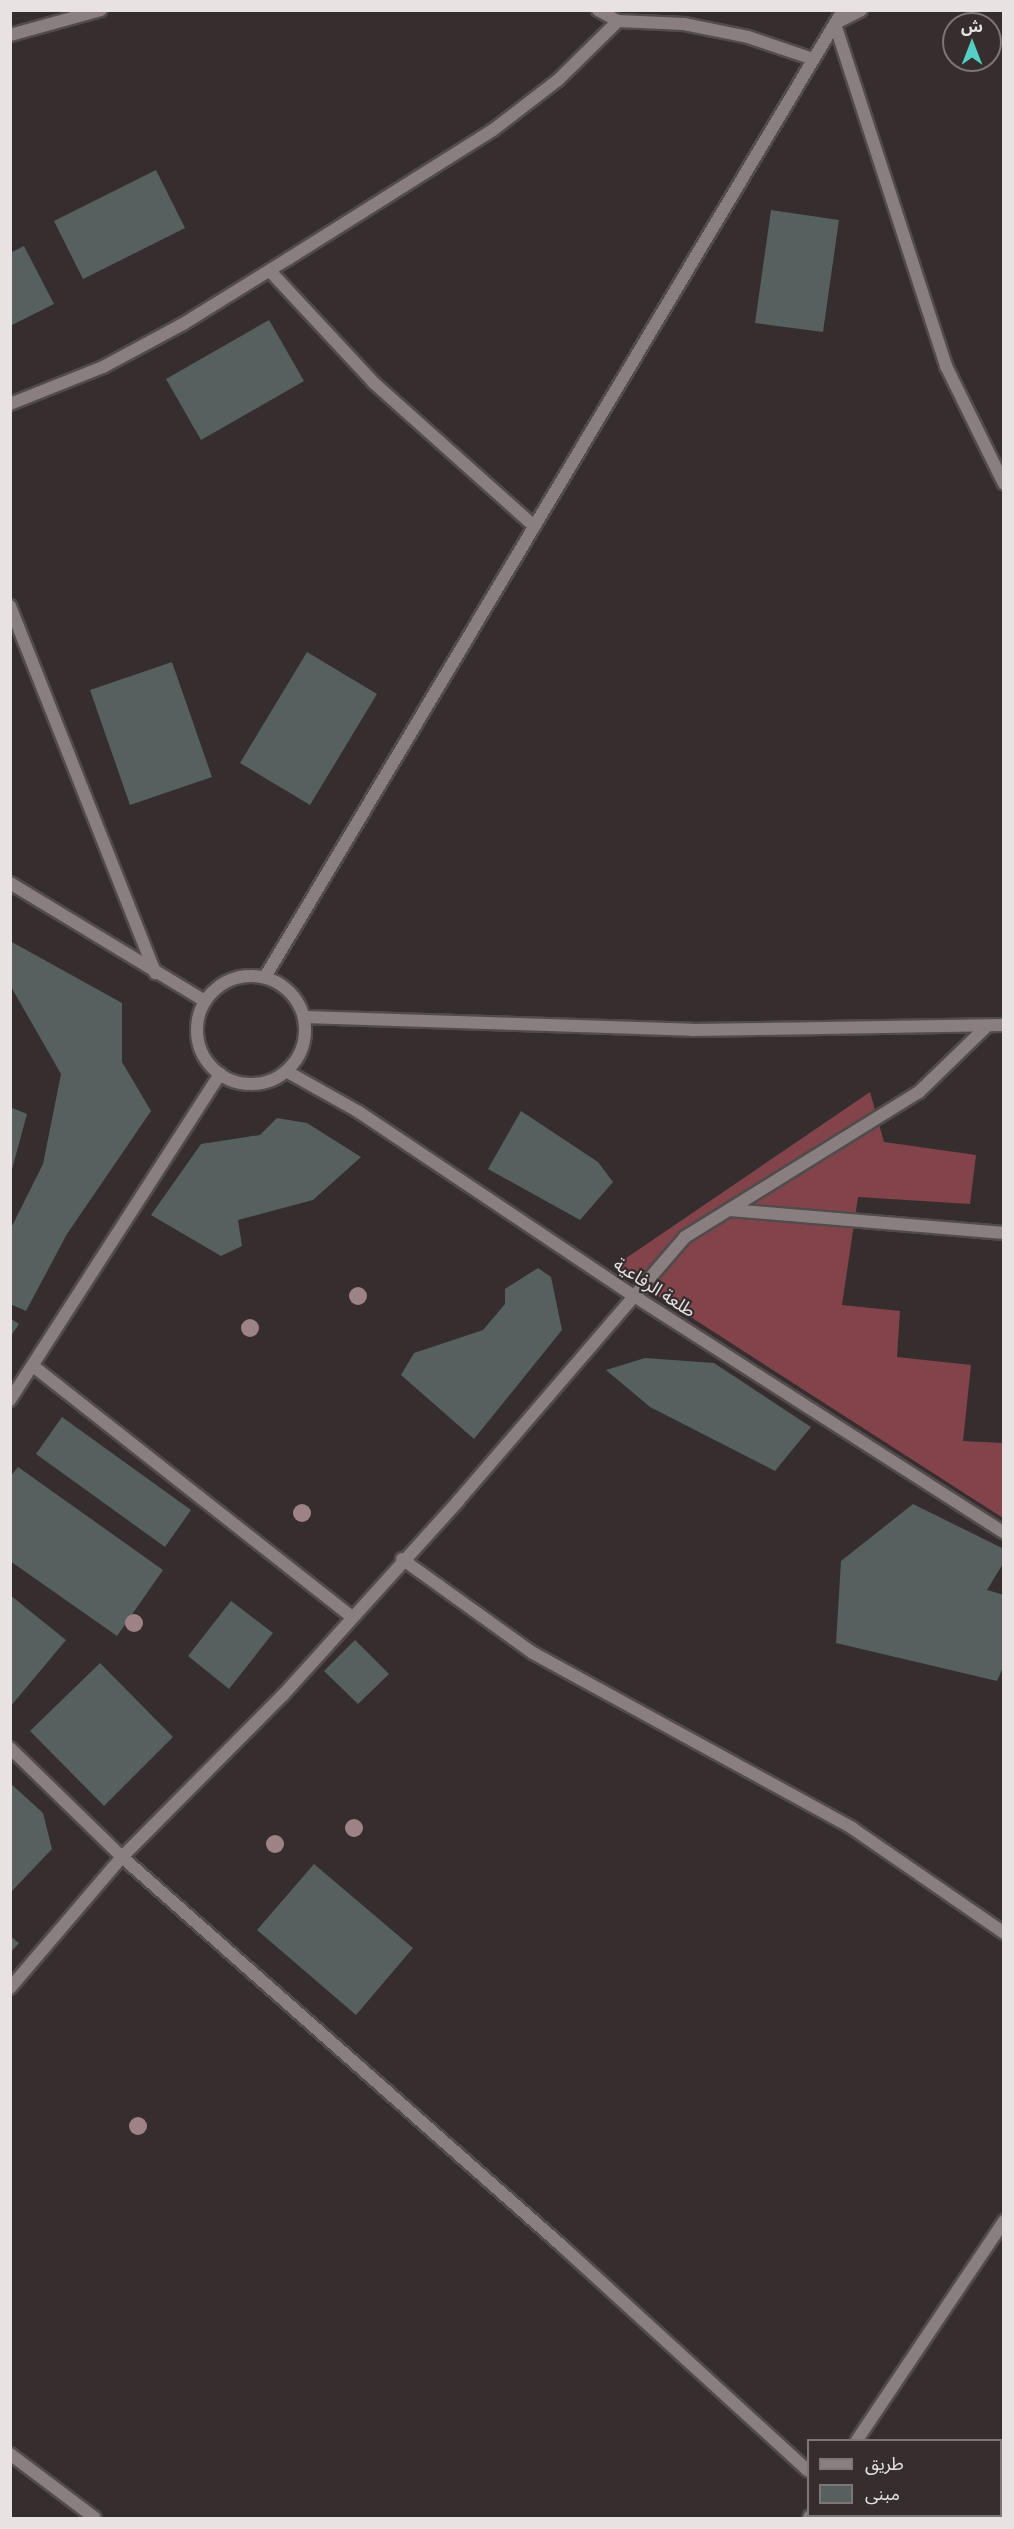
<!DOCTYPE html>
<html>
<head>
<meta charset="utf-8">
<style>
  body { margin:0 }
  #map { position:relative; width:1014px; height:2529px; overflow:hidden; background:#362d2e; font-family:Ubuntu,"Noto Sans Arabic",sans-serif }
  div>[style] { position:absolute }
  .forest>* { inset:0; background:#83434b }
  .building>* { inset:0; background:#56605e }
  .roads { filter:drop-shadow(2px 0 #524b4b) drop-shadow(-2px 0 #524b4b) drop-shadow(0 2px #524b4b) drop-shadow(0 -2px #524b4b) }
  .street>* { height:12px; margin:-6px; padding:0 6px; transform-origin:6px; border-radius:6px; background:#8a7f80 }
  .street>.ring { margin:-6px; padding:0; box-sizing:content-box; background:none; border:12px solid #8a7f80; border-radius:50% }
  .trees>* { width:18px; height:18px; margin:-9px; border-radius:50%; background:#9e8386 }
  span { translate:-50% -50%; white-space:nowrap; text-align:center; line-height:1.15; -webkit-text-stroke:4.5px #362d2e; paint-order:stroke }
  .street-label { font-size:18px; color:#e8e2e2 }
  .frame { position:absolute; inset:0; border:12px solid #e8e2e2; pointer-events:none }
  .legend { position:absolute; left:807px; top:2439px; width:195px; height:78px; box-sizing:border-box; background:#362d2e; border:2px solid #7d7576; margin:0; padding:8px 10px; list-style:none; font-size:18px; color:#e8e2e2 }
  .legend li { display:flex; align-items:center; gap:12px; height:30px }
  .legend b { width:30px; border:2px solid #7d7576 }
  .north { position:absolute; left:942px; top:12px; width:60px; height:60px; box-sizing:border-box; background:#362d2e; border:2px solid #7d7576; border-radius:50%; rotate:0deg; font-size:16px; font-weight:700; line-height:24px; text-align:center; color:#e8e2e2 }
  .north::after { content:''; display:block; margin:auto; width:21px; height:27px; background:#56cec4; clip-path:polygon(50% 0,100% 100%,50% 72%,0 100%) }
</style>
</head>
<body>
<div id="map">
  <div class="forest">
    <i style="clip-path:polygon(870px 1092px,884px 1142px,976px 1155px,970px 1204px,858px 1197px,842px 1305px,900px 1311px,897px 1357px,971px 1365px,963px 1441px,1003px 1443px,1003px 1518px,613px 1267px)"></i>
  </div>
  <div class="building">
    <i style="clip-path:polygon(156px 170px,185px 228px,83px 279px,54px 221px)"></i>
    <i style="clip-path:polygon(771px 210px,839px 220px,823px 332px,755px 323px)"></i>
    <i style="clip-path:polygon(24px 246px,54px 304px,10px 326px,10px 253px)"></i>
    <i style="clip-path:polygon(269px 320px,304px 381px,201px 440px,166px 379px)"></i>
    <i style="clip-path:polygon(307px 652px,377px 694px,310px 805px,240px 763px)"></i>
    <i style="clip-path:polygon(172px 662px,212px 777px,130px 805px,90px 690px)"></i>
    <i style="clip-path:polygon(10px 941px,122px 1003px,122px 1062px,151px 1111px,67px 1234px,26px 1311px,10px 1304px,10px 1230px,43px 1164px,61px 1074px,10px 985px)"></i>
    <i style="clip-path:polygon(10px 1107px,27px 1114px,11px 1173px,10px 1172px)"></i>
    <i style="clip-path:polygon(521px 1111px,598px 1162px,613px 1182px,580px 1220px,488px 1169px)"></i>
    <i style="clip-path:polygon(277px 1118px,307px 1123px,361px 1157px,313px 1200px,238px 1220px,242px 1246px,221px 1256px,151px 1215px,201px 1144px,260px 1135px)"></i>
    <i style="clip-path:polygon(538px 1268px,551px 1277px,562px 1330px,474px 1439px,401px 1375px,414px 1353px,483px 1330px,505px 1304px,505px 1289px)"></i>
    <i style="clip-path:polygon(10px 1318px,19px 1324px,10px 1337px)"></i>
    <i style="clip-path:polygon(645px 1358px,714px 1363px,811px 1427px,775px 1471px,650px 1407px,606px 1370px)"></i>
    <i style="clip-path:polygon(62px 1417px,191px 1510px,165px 1547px,36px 1454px)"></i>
    <i style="clip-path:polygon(18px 1467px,163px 1570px,117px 1636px,10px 1561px,10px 1477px)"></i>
    <i style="clip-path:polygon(913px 1504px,1004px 1549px,1004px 1562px,987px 1590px,1004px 1595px,1004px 1665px,997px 1681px,836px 1643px,841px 1561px)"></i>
    <i style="clip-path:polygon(10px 1595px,66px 1640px,10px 1707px)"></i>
    <i style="clip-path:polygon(231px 1601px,273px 1633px,229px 1689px,188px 1656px)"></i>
    <i style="clip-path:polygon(355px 1640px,389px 1674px,358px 1704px,324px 1671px)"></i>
    <i style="clip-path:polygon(100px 1663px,173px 1737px,104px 1806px,30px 1731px)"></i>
    <i style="clip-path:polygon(10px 1783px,43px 1813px,52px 1849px,10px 1893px)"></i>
    <i style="clip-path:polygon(314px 1864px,413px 1948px,356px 2015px,257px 1930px)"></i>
    <i style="clip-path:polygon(10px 1936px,19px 1943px,10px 1953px)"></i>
  </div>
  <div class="roads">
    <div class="street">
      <i style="left:598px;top:10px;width:23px;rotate:29deg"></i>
      <i style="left:836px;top:23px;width:28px;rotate:-27deg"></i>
      <i style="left:835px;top:24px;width:360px;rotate:72deg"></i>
      <i style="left:946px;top:366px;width:131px;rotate:63.8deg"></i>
      <i style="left:10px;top:35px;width:94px;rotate:-15.4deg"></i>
      <i style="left:270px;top:271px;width:153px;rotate:47.1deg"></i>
      <i style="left:374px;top:383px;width:215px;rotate:41.8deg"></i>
      <i style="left:10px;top:404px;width:100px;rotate:-21.7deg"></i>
      <i style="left:103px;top:367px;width:91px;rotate:-28.3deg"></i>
      <i style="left:183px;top:324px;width:123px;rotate:-31.8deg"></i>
      <i style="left:288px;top:259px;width:242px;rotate:-32.2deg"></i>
      <i style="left:493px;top:130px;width:82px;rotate:-37.6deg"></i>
      <i style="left:558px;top:80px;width:84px;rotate:-44.5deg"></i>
      <i style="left:618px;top:21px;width:66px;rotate:2.6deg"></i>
      <i style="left:684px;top:24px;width:65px;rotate:11.5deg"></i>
      <i style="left:748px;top:37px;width:69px;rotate:18.7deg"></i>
      <i style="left:10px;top:606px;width:395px;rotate:68.4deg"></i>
      <i style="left:10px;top:883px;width:228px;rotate:31.2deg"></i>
      <i class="ring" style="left:197px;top:976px;width:96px;height:96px"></i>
      <i style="left:265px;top:977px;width:1127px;rotate:-59.13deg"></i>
      <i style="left:305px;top:1017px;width:387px;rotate:1.9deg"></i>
      <i style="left:692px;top:1030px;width:312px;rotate:-0.9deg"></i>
      <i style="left:286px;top:1071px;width:84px;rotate:29.3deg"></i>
      <i style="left:359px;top:1112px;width:331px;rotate:33.8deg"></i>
      <i style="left:634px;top:1296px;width:439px;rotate:32.6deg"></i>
      <i style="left:730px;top:1210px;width:275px;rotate:4.8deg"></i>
      <i style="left:33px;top:1366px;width:406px;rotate:38.2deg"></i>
      <i style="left:10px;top:1400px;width:388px;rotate:-57.2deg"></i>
      <i style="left:402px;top:1559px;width:161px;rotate:35.7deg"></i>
      <i style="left:533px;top:1653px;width:364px;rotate:28.7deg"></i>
      <i style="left:852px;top:1828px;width:185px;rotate:34.6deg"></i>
      <i style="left:10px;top:1748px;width:156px;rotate:44.2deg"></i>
      <i style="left:122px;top:1857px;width:587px;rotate:41.48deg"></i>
      <i style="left:562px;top:2246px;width:333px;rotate:42.4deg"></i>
      <i style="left:10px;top:1988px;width:172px;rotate:-49.5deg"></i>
      <i style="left:122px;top:1857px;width:228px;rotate:-45.2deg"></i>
      <i style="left:283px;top:1695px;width:261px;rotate:-47.9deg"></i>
      <i style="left:458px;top:1501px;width:348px;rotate:-49.3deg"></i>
      <i style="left:685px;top:1237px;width:275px;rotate:-31.8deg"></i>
      <i style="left:919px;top:1092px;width:92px;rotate:-44.1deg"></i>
      <i style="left:857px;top:2440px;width:264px;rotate:-56.1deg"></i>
      <i style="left:10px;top:2454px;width:106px;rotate:37deg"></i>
      <i style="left:809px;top:2518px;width:2px;rotate:-63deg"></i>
    </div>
  </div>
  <div class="trees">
    <i style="left:358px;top:1296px"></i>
    <i style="left:250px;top:1328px"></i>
    <i style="left:302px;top:1513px"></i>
    <i style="left:134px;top:1623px"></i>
    <i style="left:354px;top:1828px"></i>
    <i style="left:275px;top:1844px"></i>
    <i style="left:138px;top:2126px"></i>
  </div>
  <div class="street-label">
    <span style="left:655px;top:1287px;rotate:33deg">طلعة الرفاعية</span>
  </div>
  <div class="frame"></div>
  <ul class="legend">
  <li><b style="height:8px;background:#8a7f80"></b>طريق</li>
  <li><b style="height:16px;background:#56605e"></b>مبنى</li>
  </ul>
  <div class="north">ش</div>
</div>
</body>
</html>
